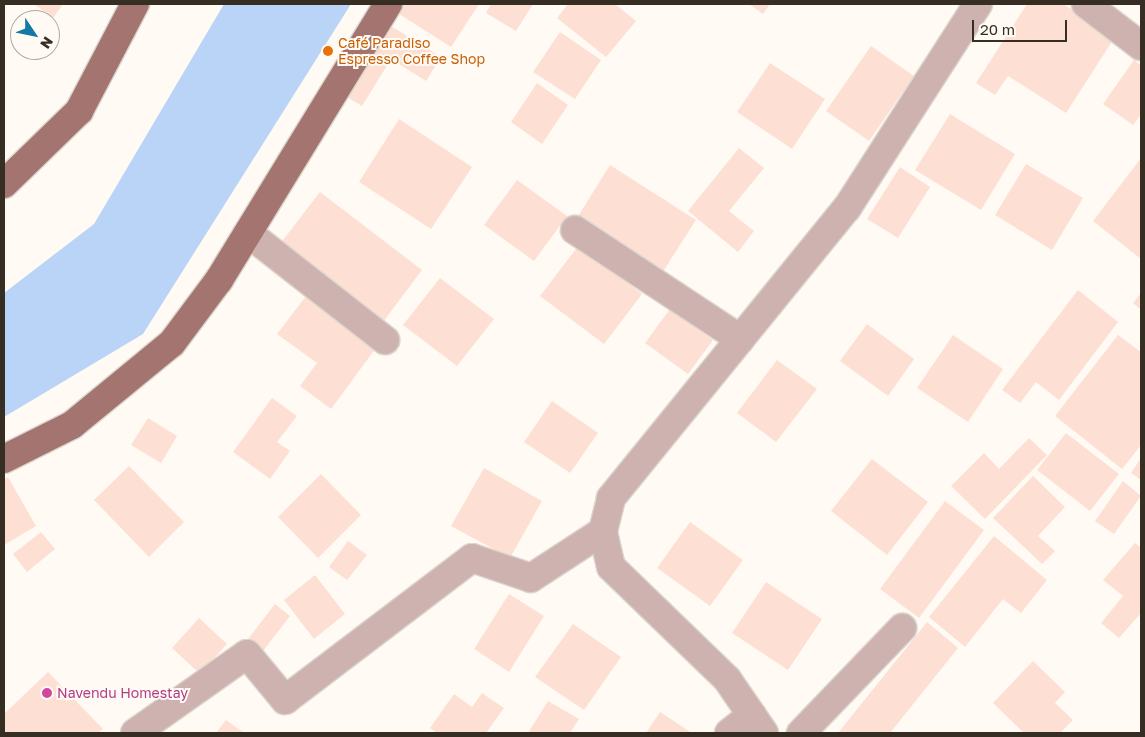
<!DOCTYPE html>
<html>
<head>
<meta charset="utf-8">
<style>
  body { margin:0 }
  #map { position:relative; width:1145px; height:737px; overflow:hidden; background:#fffbf4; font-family:"Golos Text",sans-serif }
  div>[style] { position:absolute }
  .water>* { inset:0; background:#b9d4f7 }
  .building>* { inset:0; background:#fddfd3 }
  .roads { filter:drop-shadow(1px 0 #dbd6ce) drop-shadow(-1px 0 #dbd6ce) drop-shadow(0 1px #dbd6ce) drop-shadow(0 -1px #dbd6ce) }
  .minor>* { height:28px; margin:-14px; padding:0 14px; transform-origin:14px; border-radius:14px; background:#ceb2af }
  .major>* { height:28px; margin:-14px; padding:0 14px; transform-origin:14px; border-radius:14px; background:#a47570 }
  .dots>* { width:14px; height:14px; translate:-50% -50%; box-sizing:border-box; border:2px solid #fffbf4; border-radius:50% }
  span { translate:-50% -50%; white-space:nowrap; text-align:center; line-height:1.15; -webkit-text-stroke:4px #fffbf4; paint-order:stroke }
  .food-label { font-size:14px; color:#c56008 }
  .left { translate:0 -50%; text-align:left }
  .hotel-label { font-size:14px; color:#b23c85 }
  .frame { position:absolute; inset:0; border:5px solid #362e22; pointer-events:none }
  .north { position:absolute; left:10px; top:10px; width:50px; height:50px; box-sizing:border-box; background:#fffbf4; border:1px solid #afa9a0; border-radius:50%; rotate:124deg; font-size:14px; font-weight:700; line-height:20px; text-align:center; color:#362e22 }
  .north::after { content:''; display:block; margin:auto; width:18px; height:22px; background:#137aa5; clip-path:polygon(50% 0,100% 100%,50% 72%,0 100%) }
  .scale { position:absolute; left:972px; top:20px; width:95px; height:22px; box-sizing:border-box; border:2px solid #362e22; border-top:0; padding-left:6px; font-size:15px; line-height:18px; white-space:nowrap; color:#362e22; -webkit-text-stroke:4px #fffbf4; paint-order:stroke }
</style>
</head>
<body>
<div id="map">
  <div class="water">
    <i style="clip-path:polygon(224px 4px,351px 4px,143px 334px,4px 417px,4px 293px,94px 224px)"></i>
  </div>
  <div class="building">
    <i style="clip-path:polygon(34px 4px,63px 4px,53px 18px)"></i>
    <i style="clip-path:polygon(405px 4px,479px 4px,451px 47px,399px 14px)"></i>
    <i style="clip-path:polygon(491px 4px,533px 4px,516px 31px,486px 13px)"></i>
    <i style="clip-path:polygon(568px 4px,615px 4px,636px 21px,606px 57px,557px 18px)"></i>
    <i style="clip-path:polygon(749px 4px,770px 4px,763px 14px)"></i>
    <i style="clip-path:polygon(1027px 4px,1063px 4px,1115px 37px,1066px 113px,1008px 76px,995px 95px,976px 83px)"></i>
    <i style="clip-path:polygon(386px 23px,441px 57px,426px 81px,391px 59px,362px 106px,342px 94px)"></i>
    <i style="clip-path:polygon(560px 32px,601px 60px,575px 99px,533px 72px)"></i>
    <i style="clip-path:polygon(871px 46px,914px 76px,869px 141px,826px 111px)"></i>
    <i style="clip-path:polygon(1134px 60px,1141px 65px,1141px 114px,1133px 125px,1103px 104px)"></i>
    <i style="clip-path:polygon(770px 63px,825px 99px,792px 149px,737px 112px)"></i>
    <i style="clip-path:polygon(537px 83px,568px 105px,542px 144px,511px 122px)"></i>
    <i style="clip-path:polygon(950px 114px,1015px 154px,981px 210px,915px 170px)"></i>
    <i style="clip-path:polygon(399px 119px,472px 167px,431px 229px,359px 182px)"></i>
    <i style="clip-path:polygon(739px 148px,764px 168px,729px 211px,754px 231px,738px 252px,688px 211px)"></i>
    <i style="clip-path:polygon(1141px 158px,1141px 259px,1093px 221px)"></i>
    <i style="clip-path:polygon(1026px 164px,1083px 198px,1052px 250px,995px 215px)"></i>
    <i style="clip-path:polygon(610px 165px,696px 220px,662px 273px,577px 218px)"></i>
    <i style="clip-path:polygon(900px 167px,930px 187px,898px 238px,867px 219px)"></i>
    <i style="clip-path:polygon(517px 180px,567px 216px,534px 261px,484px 225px)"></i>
    <i style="clip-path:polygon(320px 192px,422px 270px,383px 322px,280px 244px)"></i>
    <i style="clip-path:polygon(579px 245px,642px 294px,604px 344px,540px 296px)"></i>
    <i style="clip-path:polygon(440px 278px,494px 319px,457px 366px,403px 325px)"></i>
    <i style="clip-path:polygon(1078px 290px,1118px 322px,1059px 400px,1036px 382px,1020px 403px,1002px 390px)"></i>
    <i style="clip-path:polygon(1141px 293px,1141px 310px,1133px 303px)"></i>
    <i style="clip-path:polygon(306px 296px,376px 348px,331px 409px,300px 386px,317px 363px,277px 334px)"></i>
    <i style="clip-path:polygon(670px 309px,713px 340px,688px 374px,645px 343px)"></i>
    <i style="clip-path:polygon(867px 324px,914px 359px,888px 396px,840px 361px)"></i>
    <i style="clip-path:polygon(953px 335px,1003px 369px,968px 422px,917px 388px)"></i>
    <i style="clip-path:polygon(1118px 335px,1141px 352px,1141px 445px,1122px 469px,1055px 416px)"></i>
    <i style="clip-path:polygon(777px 360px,817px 389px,776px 442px,737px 413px)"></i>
    <i style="clip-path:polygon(272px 398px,297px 416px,277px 442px,290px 451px,270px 479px,233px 452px)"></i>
    <i style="clip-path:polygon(552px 401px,598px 433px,570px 473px,524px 442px)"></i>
    <i style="clip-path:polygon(148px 418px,177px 436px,161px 463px,131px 445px)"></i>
    <i style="clip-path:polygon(1066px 433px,1119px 474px,1090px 511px,1037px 470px)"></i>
    <i style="clip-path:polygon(1029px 438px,1047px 455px,985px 519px,951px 486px,984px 453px,999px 469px)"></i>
    <i style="clip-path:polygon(1141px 458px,1141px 480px,1131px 473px)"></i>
    <i style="clip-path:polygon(872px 459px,928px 502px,887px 555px,831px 511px)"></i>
    <i style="clip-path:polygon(129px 466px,184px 522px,149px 557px,94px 500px)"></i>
    <i style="clip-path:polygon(484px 468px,542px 501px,510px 558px,451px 526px)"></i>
    <i style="clip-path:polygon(321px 474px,361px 515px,318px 558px,278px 517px)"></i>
    <i style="clip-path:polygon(1033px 476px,1065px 507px,1038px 536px,1055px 551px,1042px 564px,993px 518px)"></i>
    <i style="clip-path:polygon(8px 477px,36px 526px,4px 545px,4px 480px)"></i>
    <i style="clip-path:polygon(1123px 481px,1141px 496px,1114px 534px,1095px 521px)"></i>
    <i style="clip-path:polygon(945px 501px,984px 530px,919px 618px,880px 589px)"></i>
    <i style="clip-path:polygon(690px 522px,743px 560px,710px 606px,657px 568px)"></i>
    <i style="clip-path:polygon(41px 532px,55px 549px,27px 572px,13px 554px)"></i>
    <i style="clip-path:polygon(994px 536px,1047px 580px,1021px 613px,1003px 599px,965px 647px,929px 617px)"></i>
    <i style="clip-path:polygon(348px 541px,367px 555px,347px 580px,329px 567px)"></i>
    <i style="clip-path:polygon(1135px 543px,1141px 548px,1141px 613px,1119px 638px,1101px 623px,1123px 596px,1103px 580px)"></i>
    <i style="clip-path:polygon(315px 575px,345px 614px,314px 639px,284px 600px)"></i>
    <i style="clip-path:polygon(766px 582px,822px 619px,788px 670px,732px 633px)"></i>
    <i style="clip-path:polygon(509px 594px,544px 616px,509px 672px,474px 649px)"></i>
    <i style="clip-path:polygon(275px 604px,290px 616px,263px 651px,248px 639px)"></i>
    <i style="clip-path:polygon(199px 618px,227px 644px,200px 674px,172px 648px)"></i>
    <i style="clip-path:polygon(927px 622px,958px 648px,890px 733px,838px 733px)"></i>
    <i style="clip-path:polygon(573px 624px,621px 657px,584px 710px,535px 677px)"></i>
    <i style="clip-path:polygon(1033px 661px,1065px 692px,1055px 703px,1073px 720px,1060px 733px,1024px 733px,993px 703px)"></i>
    <i style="clip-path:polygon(48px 672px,103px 729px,98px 733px,4px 733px,4px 714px)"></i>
    <i style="clip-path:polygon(482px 693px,504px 708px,486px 733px,437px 733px,430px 728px,454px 694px,472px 707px)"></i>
    <i style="clip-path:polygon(548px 701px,579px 719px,570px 733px,528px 733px)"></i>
    <i style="clip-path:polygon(660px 712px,692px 733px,646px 733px)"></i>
    <i style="clip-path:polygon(226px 720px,244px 733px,216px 733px)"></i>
  </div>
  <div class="roads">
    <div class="minor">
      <i style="left:1086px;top:4px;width:69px;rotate:37.4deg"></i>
      <i style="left:575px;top:230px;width:198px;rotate:33.4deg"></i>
      <i style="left:248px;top:233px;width:174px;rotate:38deg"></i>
      <i style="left:135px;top:733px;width:137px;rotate:-35.2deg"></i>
      <i style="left:247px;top:654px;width:60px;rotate:50.4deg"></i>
      <i style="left:285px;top:700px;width:235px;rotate:-37.2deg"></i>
      <i style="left:472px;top:558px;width:62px;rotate:18.7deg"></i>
      <i style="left:531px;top:578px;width:86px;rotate:-33.1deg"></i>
      <i style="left:729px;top:733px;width:29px;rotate:-38deg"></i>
      <i style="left:764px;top:733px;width:65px;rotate:-124.4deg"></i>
      <i style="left:727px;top:679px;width:161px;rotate:-136deg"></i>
      <i style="left:611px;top:567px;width:37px;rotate:-103deg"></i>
      <i style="left:603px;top:531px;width:34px;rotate:-76deg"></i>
      <i style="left:611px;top:498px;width:374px;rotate:-50.9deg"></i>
      <i style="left:847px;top:208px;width:242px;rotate:-57.3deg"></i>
      <i style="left:801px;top:733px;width:146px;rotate:-46.1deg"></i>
    </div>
    <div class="major">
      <i style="left:4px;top:184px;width:105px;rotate:-44.2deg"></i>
      <i style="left:79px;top:111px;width:121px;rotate:-62.4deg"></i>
      <i style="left:4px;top:459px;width:76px;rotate:-26.6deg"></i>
      <i style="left:72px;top:425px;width:129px;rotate:-39.4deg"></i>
      <i style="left:172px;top:343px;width:79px;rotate:-53.3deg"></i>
      <i style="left:219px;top:280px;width:324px;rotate:-58.5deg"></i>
    </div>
  </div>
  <div class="dots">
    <i style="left:328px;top:51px;background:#e8710a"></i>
    <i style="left:47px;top:693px;background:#d1479c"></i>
  </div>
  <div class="food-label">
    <span class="left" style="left:338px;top:51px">Café Paradiso<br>Espresso Coffee Shop</span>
  </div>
  <div class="hotel-label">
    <span class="left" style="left:57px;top:693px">Navendu Homestay</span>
  </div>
  <div class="frame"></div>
  <div class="north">N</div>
  <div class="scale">20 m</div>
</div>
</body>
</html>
